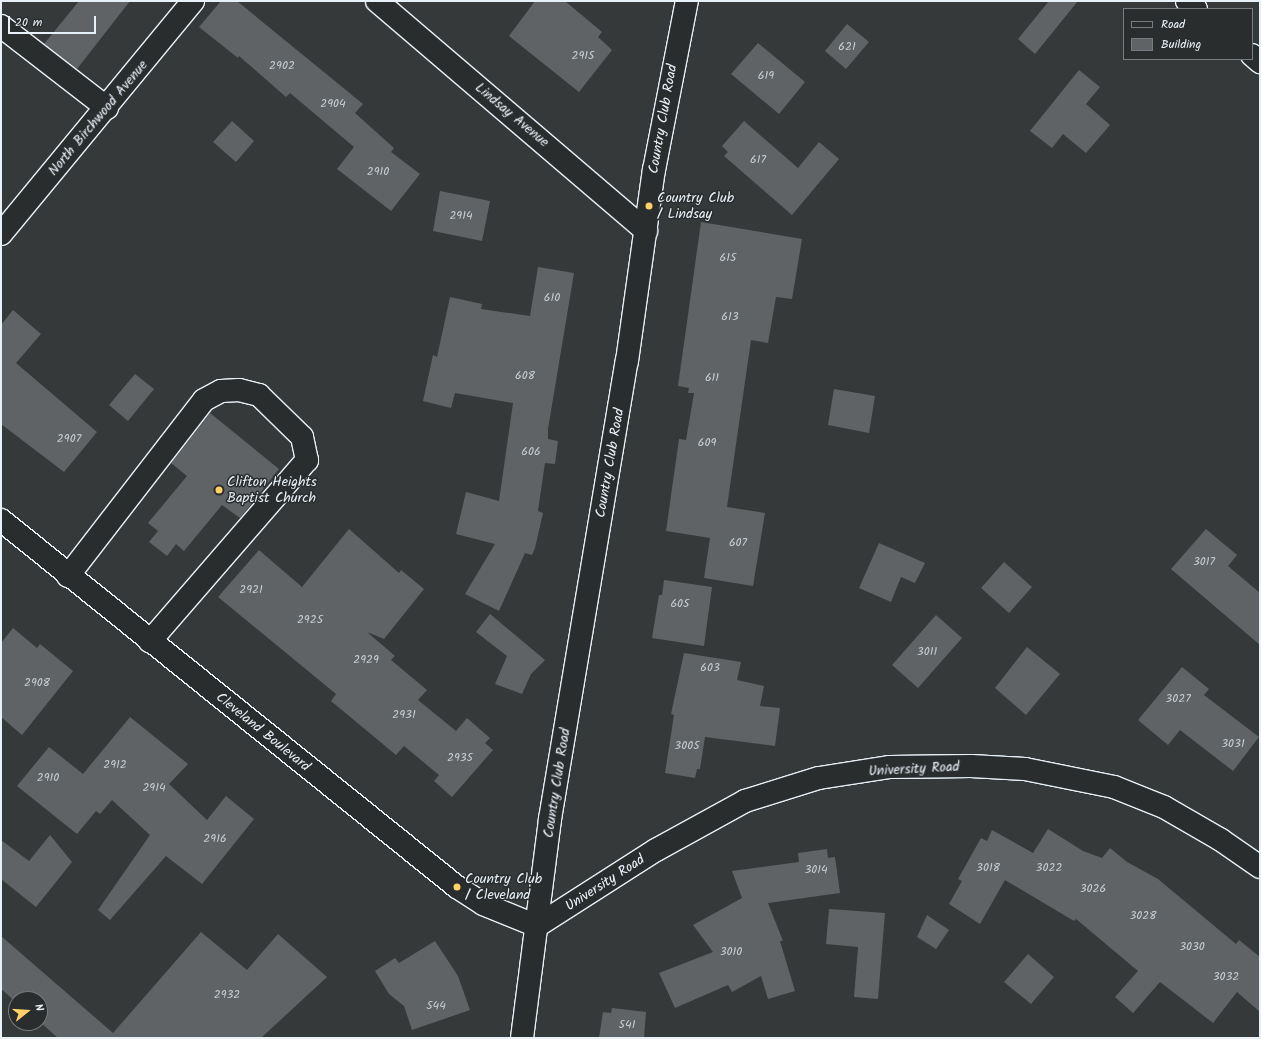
<!DOCTYPE html>
<html>
<head>
<meta charset="utf-8">
<style>
  body { margin:0 }
  #map { position:relative; width:1261px; height:1039px; overflow:hidden; background:#35393a; font-family:Kalam,sans-serif }
  div>[style] { position:absolute }
  .building>* { inset:0; background:#5f6365 }
  .roads { filter:drop-shadow(1px 0 #e8f1f8) drop-shadow(-1px 0 #e8f1f8) drop-shadow(0 1px #e8f1f8) drop-shadow(0 -1px #e8f1f8) }
  .minor>* { height:22px; margin:-11px; padding:0 11px; transform-origin:11px; border-radius:11px; background:#2a2d2e }
  .dots>* { width:11px; height:11px; translate:-50% -50%; box-sizing:border-box; border:2px solid #2a2d2e; border-radius:50% }
  span { translate:-50% -50%; white-space:nowrap; text-align:center; line-height:1.15; -webkit-text-stroke:3px #2a2d2e; paint-order:stroke }
  .number-label { font-size:12px; color:#c6ced3 }
  .number-label span { -webkit-text-stroke-width:0 }
  .street-label { font-size:14px; color:#e8f1f8 }
  .poi-label { font-size:14px; color:#e8f1f8 }
  .left { translate:0 -50%; text-align:left }
  .frame { position:absolute; inset:0; border:2px solid #e8f1f8; pointer-events:none }
  .legend { position:absolute; left:1123px; top:8px; width:130px; height:52px; box-sizing:border-box; background:#2a2d2e; border:1px solid #767b7f; margin:0; padding:5px 7px; list-style:none; font-size:12px; color:#e8f1f8 }
  .legend li { display:flex; align-items:center; gap:8px; height:20px }
  .legend b { width:20px; border:1px solid #767b7f }
  .north { position:absolute; left:8px; top:991px; width:40px; height:40px; box-sizing:border-box; background:#2a2d2e; border:1px solid #767b7f; border-radius:50%; rotate:73deg; font-size:11px; font-weight:700; line-height:16px; text-align:center; color:#e8f1f8 }
  .north::after { content:''; display:block; margin:auto; width:14px; height:18px; background:#ffd166; clip-path:polygon(50% 0,100% 100%,50% 72%,0 100%) }
  .scale { position:absolute; left:8px; top:16px; width:88px; height:18px; box-sizing:border-box; border:2px solid #e8f1f8; border-top:0; padding-left:5px; font-size:12px; line-height:14px; white-space:nowrap; color:#e8f1f8; -webkit-text-stroke:3px #2a2d2e; paint-order:stroke }
</style>
</head>
<body>
<div id="map">
  <div class="building">
    <i style="clip-path:polygon(79px 1px,130px 1px,77px 69px,44px 44px)"></i>
    <i style="clip-path:polygon(221px 1px,237px 1px,363px 104px,355px 113px,394px 148px,391px 152px,420px 174px,391px 211px,337px 169px,354px 147px,290px 93px,286px 97px,239px 56px,238px 58px,199px 27px)"></i>
    <i style="clip-path:polygon(535px 1px,565px 1px,602px 32px,598px 37px,612px 50px,579px 92px,509px 36px)"></i>
    <i style="clip-path:polygon(1049px 1px,1078px 1px,1035px 54px,1018px 39px)"></i>
    <i style="clip-path:polygon(847px 24px,869px 42px,846px 69px,825px 51px)"></i>
    <i style="clip-path:polygon(758px 43px,805px 82px,779px 114px,731px 74px)"></i>
    <i style="clip-path:polygon(1079px 70px,1100px 87px,1086px 104px,1110px 125px,1086px 153px,1063px 134px,1052px 148px,1030px 131px)"></i>
    <i style="clip-path:polygon(232px 121px,254px 141px,236px 162px,213px 142px)"></i>
    <i style="clip-path:polygon(744px 121px,798px 168px,819px 142px,839px 159px,792px 215px,724px 156px,728px 152px,722px 146px)"></i>
    <i style="clip-path:polygon(440px 191px,490px 201px,482px 241px,433px 231px)"></i>
    <i style="clip-path:polygon(701px 222px,802px 239px,792px 299px,776px 297px,768px 343px,751px 340px,727px 507px,765px 513px,753px 586px,704px 578px,710px 538px,666px 531px,679px 439px,686px 440px,694px 393px,688px 393px,689px 388px,678px 386px)"></i>
    <i style="clip-path:polygon(538px 267px,574px 273px,548px 429px,548px 439px,558px 441px,555px 464px,545px 463px,538px 511px,543px 513px,535px 548px,532px 555px,525px 553px,499px 611px,465px 594px,495px 544px,456px 534px,466px 492px,499px 501px,513px 403px,455px 393px,451px 408px,423px 401px,433px 355px,437px 357px,450px 297px,482px 304px,481px 309px,530px 316px)"></i>
    <i style="clip-path:polygon(13px 310px,41px 334px,16px 363px,97px 432px,64px 472px,1px 424px,1px 325px)"></i>
    <i style="clip-path:polygon(135px 374px,154px 389px,128px 421px,109px 405px)"></i>
    <i style="clip-path:polygon(834px 389px,875px 396px,869px 433px,828px 425px)"></i>
    <i style="clip-path:polygon(210px 413px,279px 469px,240px 518px,222px 505px,184px 551px,176px 544px,167px 556px,149px 542px,158px 531px,148px 523px,187px 476px,171px 463px)"></i>
    <i style="clip-path:polygon(349px 529px,399px 573px,401px 570px,424px 589px,384px 639px,367px 632px,395px 656px,391px 660px,427px 690px,418px 700px,456px 731px,467px 718px,490px 738px,485px 743px,493px 750px,452px 797px,434px 781px,439px 775px,404px 746px,396px 755px,331px 701px,336px 694px,218px 597px,259px 550px,302px 587px)"></i>
    <i style="clip-path:polygon(1206px 529px,1237px 555px,1228px 566px,1260px 593px,1260px 645px,1171px 569px)"></i>
    <i style="clip-path:polygon(879px 543px,925px 563px,915px 583px,901px 577px,891px 602px,859px 588px)"></i>
    <i style="clip-path:polygon(1004px 562px,1032px 587px,1009px 613px,981px 588px)"></i>
    <i style="clip-path:polygon(664px 580px,712px 587px,704px 646px,652px 638px,659px 595px,662px 595px)"></i>
    <i style="clip-path:polygon(490px 614px,545px 660px,531px 674px,522px 694px,495px 684px,507px 656px,476px 632px)"></i>
    <i style="clip-path:polygon(936px 615px,962px 638px,918px 688px,892px 665px)"></i>
    <i style="clip-path:polygon(13px 628px,37px 648px,40px 644px,73px 671px,22px 735px,1px 717px,1px 643px)"></i>
    <i style="clip-path:polygon(1027px 647px,1060px 674px,1026px 715px,995px 688px)"></i>
    <i style="clip-path:polygon(684px 653px,741px 662px,737px 680px,764px 686px,760px 706px,780px 708px,775px 746px,705px 737px,700px 769px,697px 769px,695px 778px,665px 773px,674px 715px,671px 714px)"></i>
    <i style="clip-path:polygon(1182px 667px,1209px 689px,1204px 695px,1259px 737px,1233px 771px,1180px 730px,1168px 745px,1138px 720px)"></i>
    <i style="clip-path:polygon(130px 717px,188px 764px,169px 784px,207px 820px,226px 796px,254px 819px,202px 884px,166px 856px,110px 920px,98px 910px,150px 835px,112px 800px,100px 814px,96px 811px,77px 834px,17px 786px,49px 747px,83px 774px)"></i>
    <i style="clip-path:polygon(1048px 829px,1083px 851px,1102px 858px,1110px 848px,1127px 862px,1158px 879px,1236px 944px,1239px 940px,1260px 957px,1260px 1012px,1237px 992px,1213px 1023px,1160px 982px,1133px 1013px,1115px 997px,1138px 971px,1076px 919px,1074px 921px,1005px 880px,980px 924px,949px 904px,962px 881px,958px 879px,981px 838px,987px 841px,992px 830px,1033px 853px)"></i>
    <i style="clip-path:polygon(50px 835px,72px 862px,36px 907px,1px 879px,1px 840px,29px 861px)"></i>
    <i style="clip-path:polygon(827px 849px,828px 858px,835px 857px,840px 893px,768px 903px,783px 941px,780px 941px,795px 991px,768px 999px,761px 976px,732px 992px,728px 985px,675px 1008px,659px 973px,713px 952px,693px 925px,742px 898px,732px 871px,799px 862px,798px 853px)"></i>
    <i style="clip-path:polygon(829px 909px,885px 913px,878px 999px,854px 997px,858px 947px,826px 944px)"></i>
    <i style="clip-path:polygon(927px 915px,949px 930px,936px 949px,917px 937px)"></i>
    <i style="clip-path:polygon(201px 932px,247px 970px,278px 934px,327px 977px,261px 1038px,58px 1038px,40px 1022px,40px 999px,16px 999px,16px 1002px,1px 989px,1px 936px,113px 1033px)"></i>
    <i style="clip-path:polygon(435px 941px,458px 976px,470px 1010px,412px 1030px,404px 1006px,389px 994px,375px 971px,395px 958px,399px 963px)"></i>
    <i style="clip-path:polygon(1028px 954px,1054px 977px,1031px 1004px,1004px 982px)"></i>
    <i style="clip-path:polygon(612px 1008px,646px 1012px,644px 1038px,599px 1038px,603px 1012px,611px 1013px)"></i>
  </div>
  <div class="roads">
    <div class="minor">
      <i style="left:377px;top:1px;width:354px;rotate:40.5deg"></i>
      <i style="left:1187px;top:1px;width:12px;rotate:42deg"></i>
      <i style="left:1px;top:26px;width:134px;rotate:37.7deg"></i>
      <i style="left:1252px;top:55px;width:11px;rotate:41deg"></i>
      <i style="left:1px;top:234px;width:302px;rotate:-50.5deg"></i>
      <i style="left:1px;top:520px;width:585px;rotate:38.83deg"></i>
      <i style="left:457px;top:887px;width:31px;rotate:33deg"></i>
      <i style="left:483px;top:904px;width:58px;rotate:22.2deg"></i>
      <i style="left:68px;top:576px;width:222px;rotate:-52.3deg"></i>
      <i style="left:204px;top:400px;width:19px;rotate:-28deg"></i>
      <i style="left:221px;top:391px;width:18px;rotate:-3deg"></i>
      <i style="left:239px;top:390px;width:21px;rotate:14deg"></i>
      <i style="left:259px;top:395px;width:60px;rotate:44.3deg"></i>
      <i style="left:302px;top:437px;width:24px;rotate:78deg"></i>
      <i style="left:307px;top:460px;width:240px;rotate:130.9deg"></i>
      <i style="left:537px;top:926px;width:141px;rotate:-32.6deg"></i>
      <i style="left:656px;top:850px;width:102px;rotate:-28.8deg"></i>
      <i style="left:745px;top:801px;width:77px;rotate:-17.3deg"></i>
      <i style="left:819px;top:778px;width:72px;rotate:-8.8deg"></i>
      <i style="left:890px;top:767px;width:81px;rotate:-0.7deg"></i>
      <i style="left:971px;top:766px;width:54px;rotate:3.2deg"></i>
      <i style="left:1025px;top:769px;width:91px;rotate:11.4deg"></i>
      <i style="left:1114px;top:787px;width:54px;rotate:21.8deg"></i>
      <i style="left:1164px;top:807px;width:66px;rotate:30.1deg"></i>
      <i style="left:1221px;top:840px;width:47px;rotate:34.7deg"></i>
      <i style="left:522px;top:1038px;width:221px;rotate:-82.7deg"></i>
      <i style="left:550px;top:819px;width:464px;rotate:-80.5deg"></i>
      <i style="left:627px;top:361px;width:193px;rotate:-82deg"></i>
      <i style="left:654px;top:170px;width:172px;rotate:-79deg"></i>
    </div>
  </div>
  <div class="dots">
    <i style="left:649px;top:206px;background:#ffd166"></i>
    <i style="left:219px;top:490px;background:#ffd166"></i>
    <i style="left:457px;top:887px;background:#ffd166"></i>
  </div>
  <div class="number-label">
    <span style="left:847px;top:47px">621</span>
    <span style="left:583px;top:56px">2915</span>
    <span style="left:282px;top:66px">2902</span>
    <span style="left:766px;top:76px">619</span>
    <span style="left:333px;top:104px">2904</span>
    <span style="left:758px;top:160px">617</span>
    <span style="left:378px;top:172px">2910</span>
    <span style="left:461px;top:216px">2914</span>
    <span style="left:728px;top:258px">615</span>
    <span style="left:552px;top:298px">610</span>
    <span style="left:730px;top:317px">613</span>
    <span style="left:525px;top:376px">608</span>
    <span style="left:712px;top:378px">611</span>
    <span style="left:69px;top:439px">2907</span>
    <span style="left:707px;top:443px">609</span>
    <span style="left:531px;top:452px">606</span>
    <span style="left:738px;top:543px">607</span>
    <span style="left:1204px;top:562px">3017</span>
    <span style="left:251px;top:590px">2921</span>
    <span style="left:680px;top:604px">605</span>
    <span style="left:310px;top:620px">2925</span>
    <span style="left:927px;top:652px">3011</span>
    <span style="left:366px;top:660px">2929</span>
    <span style="left:710px;top:668px">603</span>
    <span style="left:37px;top:683px">2908</span>
    <span style="left:1178px;top:699px">3027</span>
    <span style="left:404px;top:715px">2931</span>
    <span style="left:1233px;top:744px">3031</span>
    <span style="left:687px;top:746px">3005</span>
    <span style="left:460px;top:758px">2935</span>
    <span style="left:115px;top:765px">2912</span>
    <span style="left:48px;top:778px">2910</span>
    <span style="left:154px;top:788px">2914</span>
    <span style="left:215px;top:839px">2916</span>
    <span style="left:988px;top:868px">3018</span>
    <span style="left:1049px;top:868px">3022</span>
    <span style="left:816px;top:870px">3014</span>
    <span style="left:1093px;top:889px">3026</span>
    <span style="left:1143px;top:916px">3028</span>
    <span style="left:1192px;top:947px">3030</span>
    <span style="left:731px;top:952px">3010</span>
    <span style="left:1226px;top:977px">3032</span>
    <span style="left:227px;top:995px">2932</span>
    <span style="left:436px;top:1006px">544</span>
    <span style="left:627px;top:1025px">541</span>
  </div>
  <div class="street-label">
    <span style="left:512px;top:115px;rotate:40deg">Lindsay Avenue</span>
    <span style="left:98px;top:118px;rotate:-50deg">North Birchwood Avenue</span>
    <span style="left:663px;top:119px;rotate:-80deg">Country Club Road</span>
    <span style="left:610px;top:463px;rotate:-80deg">Country Club Road</span>
    <span style="left:263px;top:732px;rotate:39deg">Cleveland Boulevard</span>
    <span style="left:914px;top:769px;rotate:-3deg">University Road</span>
    <span style="left:557px;top:783px;rotate:-81deg">Country Club Road</span>
    <span style="left:605px;top:883px;rotate:-33deg">University Road</span>
  </div>
  <div class="poi-label">
    <span class="left" style="left:657px;top:206px">Country Club<br>/ Lindsay</span>
    <span class="left" style="left:227px;top:490px">Clifton Heights<br>Baptist Church</span>
    <span class="left" style="left:465px;top:887px">Country Club<br>/ Cleveland</span>
  </div>
  <div class="frame"></div>
  <ul class="legend">
  <li><b style="height:5px;background:#2a2d2e"></b>Road</li>
  <li><b style="height:11px;background:#5f6365"></b>Building</li>
  </ul>
  <div class="north">N</div>
  <div class="scale">20 m</div>
</div>
</body>
</html>
